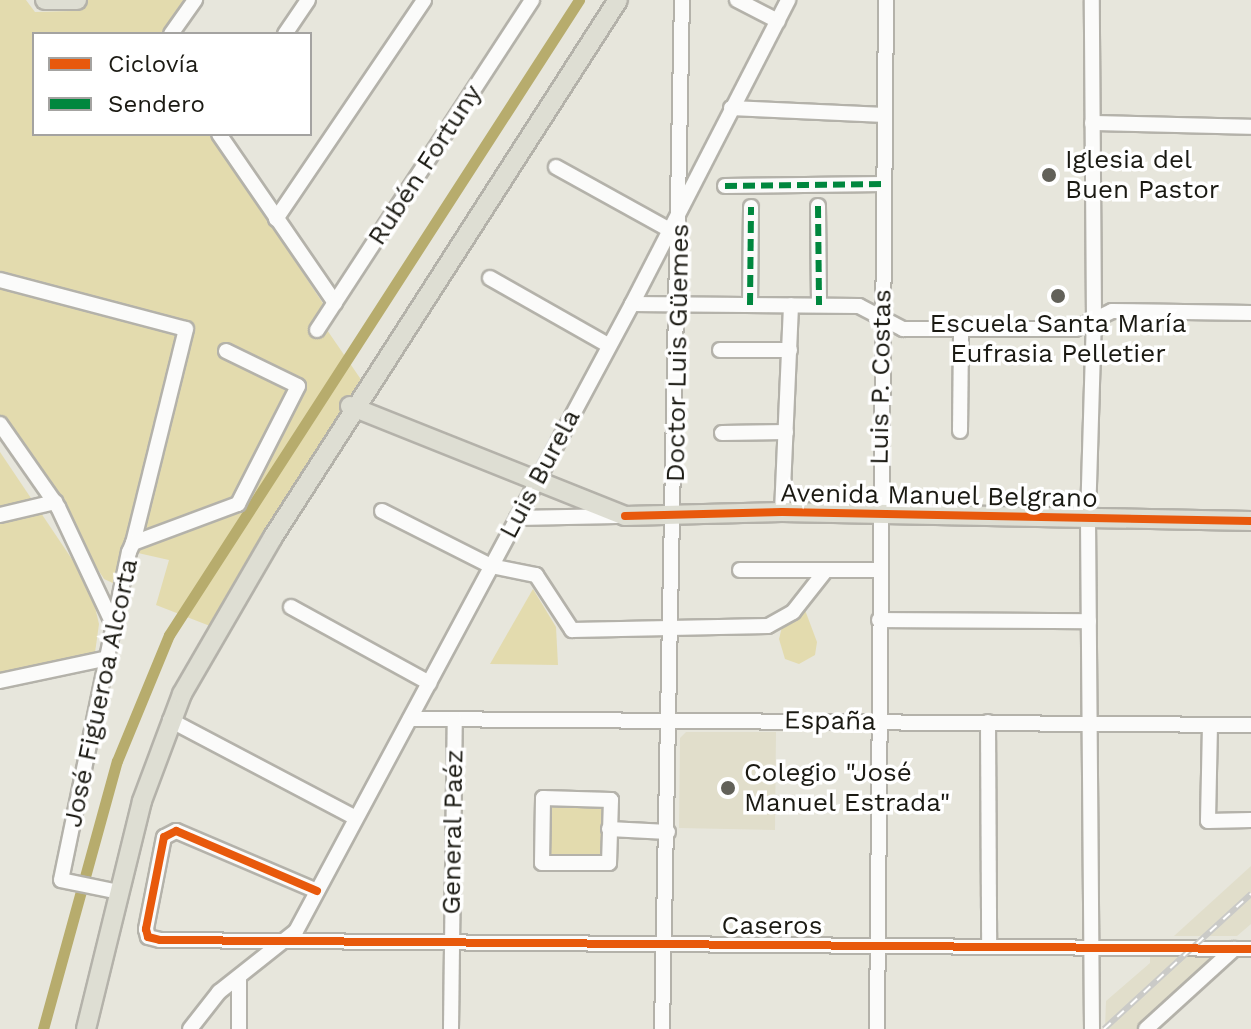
<!DOCTYPE html>
<html>
<head>
<meta charset="utf-8">
<style>
  body { margin:0 }
  #map { position:relative; width:1251px; height:1029px; overflow:hidden; background:#e7e6dc; font-family:"Work Sans",sans-serif }
  div>[style] { position:absolute }
  .built>* { inset:0; background:#e1decb }
  .green>* { inset:0; background:#e3dbae }
  .canal>* { height:11px; margin:-5.5px; padding:0 5.5px; transform-origin:5.5px; border-radius:5.5px; background:#b7ac6d }
  .roads { filter:drop-shadow(2px 0 #b4b2aa) drop-shadow(-2px 0 #b4b2aa) drop-shadow(0 2px #b4b2aa) drop-shadow(0 -2px #b4b2aa) }
  .minor>* { height:14px; margin:-7px; padding:0 7px; transform-origin:7px; border-radius:7px; background:#fbfbfa }
  .major>* { height:18px; margin:-9px; padding:0 9px; transform-origin:9px; border-radius:9px; background:#deded3 }
  .rail>* { height:6px; margin-top:-3px; transform-origin:0; background:repeating-linear-gradient(90deg,#fff 0 9px,#cacac7 0 18px); box-sizing:border-box; border-block:2px solid #cacac7 }
  .quiet>* { height:6px; margin-top:-3px; transform-origin:0; background:repeating-linear-gradient(90deg,#00873e 0 12px,transparent 0 18px) }
  .cycleway>* { height:8px; margin:-4px; padding:0 4px; transform-origin:4px; border-radius:4px; background:#e8590c }
  .dots>* { width:22px; height:22px; translate:-50% -50%; box-sizing:border-box; border:4px solid #fff; border-radius:50% }
  span { translate:-50% -50%; white-space:nowrap; text-align:center; line-height:1.15; -webkit-text-stroke:7px #fff; paint-order:stroke }
  .poi-label { font-size:26px; color:#1b1a13 }
  .left { translate:0 -50%; text-align:left }
  .street-label { font-size:26px; color:#1b1a13 }
  .legend { position:absolute; left:32px; top:32px; width:280px; height:104px; box-sizing:border-box; background:#fff; border:2px solid #a4a3a1; margin:0; padding:10px 14px; list-style:none; font-size:24px; color:#1b1a13 }
  .legend li { display:flex; align-items:center; gap:16px; height:40px }
  .legend b { width:40px; border:2px solid #a4a3a1 }
</style>
</head>
<body>
<div id="map">
  <div class="built">
    <i style="clip-path:polygon(686px 732px,776px 732px,775px 830px,679px 828px,680px 738px)"></i>
    <i style="clip-path:polygon(1251px 866px,1251px 924px,1237px 936px,1174px 936px)"></i>
    <i style="clip-path:polygon(1220px 956px,1140px 1029px,1105px 1029px,1106px 1001px,1150px 963px,1150px 957px)"></i>
  </div>
  <div class="green">
    <i style="clip-path:polygon(0 0,26px 0,35px 12px,72px 11px,88px 0,187px 0,162px 34px,34px 34px,34px 134px,211px 134px,330px 314px,325px 327px,362px 381px,210px 626px,156px 605px,169px 560px,138px 553px,126px 589px,104px 579px,0 418px)"></i>
    <i style="clip-path:polygon(0 452px,90px 586px,99px 624px,93px 667px,0 688px)"></i>
    <i style="clip-path:polygon(533px 589px,556px 627px,558px 665px,490px 664px)"></i>
    <i style="clip-path:polygon(805px 610px,817px 642px,815px 655px,799px 664px,785px 659px,779px 639px,782px 627px)"></i>
    <i style="clip-path:polygon(549px 804px,604px 804px,603px 857px,549px 857px)"></i>
  </div>
  <div class="canal">
    <i style="left:43px;top:1029px;width:278px;rotate:-74.6deg"></i>
    <i style="left:117px;top:761px;width:136px;rotate:-67.6deg"></i>
    <i style="left:169px;top:635px;width:756px;rotate:-57.15deg"></i>
  </div>
  <div class="roads">
    <div class="minor">
      <i style="left:737px;top:0;width:46px;rotate:27.1deg"></i>
      <i style="left:171px;top:34px;width:42px;rotate:-54.8deg"></i>
      <i style="left:285px;top:34px;width:41px;rotate:-55.9deg"></i>
      <i style="left:731px;top:108px;width:154px;rotate:2.6deg"></i>
      <i style="left:1092px;top:123px;width:159px;rotate:1.4deg"></i>
      <i style="left:219px;top:134px;width:205px;rotate:55.5deg"></i>
      <i style="left:556px;top:167px;width:128px;rotate:29deg"></i>
      <i style="left:725px;top:186px;width:159px;rotate:-0.7deg"></i>
      <i style="left:818px;top:206px;width:99px;rotate:89.4deg"></i>
      <i style="left:276px;top:219px;width:264px;rotate:-55.9deg"></i>
      <i style="left:490px;top:278px;width:136px;rotate:29.6deg"></i>
      <i style="left:0;top:280px;width:192px;rotate:14.8deg"></i>
      <i style="left:186px;top:329px;width:220px;rotate:103.9deg"></i>
      <i style="left:632px;top:304px;width:227px;rotate:0.5deg"></i>
      <i style="left:859px;top:306px;width:50px;rotate:27.6deg"></i>
      <i style="left:903px;top:329px;width:172px"></i>
      <i style="left:1075px;top:329px;width:41px;rotate:-25.9deg"></i>
      <i style="left:1112px;top:311px;width:139px;rotate:0.8deg"></i>
      <i style="left:750px;top:305px;width:98px;rotate:-89.4deg"></i>
      <i style="left:317px;top:330px;width:394px;rotate:-56.9deg"></i>
      <i style="left:720px;top:350px;width:70px"></i>
      <i style="left:0;top:424px;width:101px;rotate:55.1deg"></i>
      <i style="left:58px;top:507px;width:132px;rotate:64.8deg"></i>
      <i style="left:960px;top:431px;width:102px;rotate:-89.4deg"></i>
      <i style="left:722px;top:433px;width:64px;rotate:-0.9deg"></i>
      <i style="left:382px;top:511px;width:122px;rotate:26.8deg"></i>
      <i style="left:491px;top:566px;width:46px;rotate:11.3deg"></i>
      <i style="left:536px;top:575px;width:66px;rotate:56.8deg"></i>
      <i style="left:572px;top:630px;width:196px;rotate:-1.2deg"></i>
      <i style="left:768px;top:626px;width:29px;rotate:-29deg"></i>
      <i style="left:793px;top:612px;width:53px;rotate:-51.8deg"></i>
      <i style="left:782px;top:512px;width:207px;rotate:-87.5deg"></i>
      <i style="left:0;top:515px;width:57px;rotate:-13.3deg"></i>
      <i style="left:517px;top:518px;width:100px;rotate:-1.1deg"></i>
      <i style="left:740px;top:570px;width:140px"></i>
      <i style="left:291px;top:607px;width:158px;rotate:28.8deg"></i>
      <i style="left:879px;top:620px;width:210px;rotate:0.3deg"></i>
      <i style="left:0;top:681px;width:110px;rotate:-12deg"></i>
      <i style="left:410px;top:719px;width:841px;rotate:0.41deg"></i>
      <i style="left:170px;top:720px;width:208px;rotate:27.8deg"></i>
      <i style="left:988px;top:722px;width:225px;rotate:89.7deg"></i>
      <i style="left:1210px;top:725px;width:96px;rotate:91.2deg"></i>
      <i style="left:1208px;top:821px;width:43px;rotate:-1.3deg"></i>
      <i style="left:543px;top:798px;width:68px;rotate:1.7deg"></i>
      <i style="left:611px;top:800px;width:63px;rotate:91.8deg"></i>
      <i style="left:609px;top:863px;width:67px;rotate:180deg"></i>
      <i style="left:542px;top:863px;width:65px;rotate:-89.1deg"></i>
      <i style="left:609px;top:829px;width:59px;rotate:2.9deg"></i>
      <i style="left:317px;top:891px;width:153px;rotate:-156.9deg"></i>
      <i style="left:176px;top:831px;width:13px;rotate:153deg"></i>
      <i style="left:164px;top:837px;width:94px;rotate:101.1deg"></i>
      <i style="left:146px;top:929px;width:8px;rotate:76deg"></i>
      <i style="left:148px;top:937px;width:12px;rotate:14deg"></i>
      <i style="left:160px;top:940px;width:1091px;rotate:0.47deg"></i>
      <i style="left:119px;top:892px;width:59px;rotate:-168.3deg"></i>
      <i style="left:61px;top:880px;width:335px;rotate:-78.3deg"></i>
      <i style="left:129px;top:552px;width:10px;rotate:-66deg"></i>
      <i style="left:133px;top:543px;width:112px;rotate:-20.4deg"></i>
      <i style="left:238px;top:504px;width:132px;rotate:-63deg"></i>
      <i style="left:298px;top:386px;width:80px;rotate:-154.1deg"></i>
      <i style="left:190px;top:1029px;width:47px;rotate:-51.9deg"></i>
      <i style="left:219px;top:992px;width:98px;rotate:-38.4deg"></i>
      <i style="left:296px;top:931px;width:711px;rotate:-61.81deg"></i>
      <i style="left:632px;top:304px;width:342px;rotate:-62.8deg"></i>
      <i style="left:239px;top:1029px;width:52px;rotate:-90deg"></i>
      <i style="left:451px;top:1029px;width:310px;rotate:-89.3deg"></i>
      <i style="left:662px;top:1029px;width:1029px;rotate:-88.89deg"></i>
      <i style="left:877px;top:1029px;width:1029px;rotate:-89.5deg"></i>
      <i style="left:1092px;top:1029px;width:510px;rotate:-90.45deg"></i>
      <i style="left:1088px;top:519px;width:200px;rotate:-88.3deg"></i>
      <i style="left:1094px;top:319px;width:319px;rotate:-90.4deg"></i>
      <i style="left:1146px;top:1029px;width:119px;rotate:-42.3deg"></i>
    </div>
    <div class="major">
      <i style="left:45px;top:0;width:32px"></i>
      <i style="left:350px;top:406px;width:296px;rotate:21.8deg"></i>
      <i style="left:625px;top:516px;width:157px;rotate:-1.5deg"></i>
      <i style="left:782px;top:512px;width:469px;rotate:1.1deg"></i>
      <i style="left:86px;top:1029px;width:235px;rotate:-76.2deg"></i>
      <i style="left:142px;top:801px;width:114px;rotate:-69.5deg"></i>
      <i style="left:182px;top:694px;width:181px;rotate:-59.9deg"></i>
      <i style="left:273px;top:537px;width:638px;rotate:-57.28deg"></i>
    </div>
  </div>
  <div class="rail">
    <i style="left:1104px;top:1029px;width:200px;rotate:-42.6deg"></i>
  </div>
  <div class="quiet">
    <i style="left:725px;top:186px;width:159px;rotate:-0.7deg"></i>
    <i style="left:818px;top:206px;width:99px;rotate:89.4deg"></i>
    <i style="left:750px;top:305px;width:98px;rotate:-89.4deg"></i>
  </div>
  <div class="cycleway">
    <i style="left:625px;top:516px;width:157px;rotate:-1.5deg"></i>
    <i style="left:782px;top:512px;width:469px;rotate:1.1deg"></i>
    <i style="left:317px;top:891px;width:153px;rotate:-156.9deg"></i>
    <i style="left:176px;top:831px;width:13px;rotate:153deg"></i>
    <i style="left:164px;top:837px;width:94px;rotate:101.1deg"></i>
    <i style="left:146px;top:929px;width:8px;rotate:76deg"></i>
    <i style="left:148px;top:937px;width:12px;rotate:14deg"></i>
    <i style="left:160px;top:940px;width:1091px;rotate:0.47deg"></i>
  </div>
  <div class="dots">
    <i style="left:1049px;top:175px;background:#626159"></i>
    <i style="left:1058px;top:296px;background:#626159"></i>
    <i style="left:728px;top:788px;background:#626159"></i>
  </div>
  <div class="poi-label">
    <span class="left" style="left:1065px;top:175px">Iglesia del<br>Buen Pastor</span>
    <span style="left:1058px;top:339px">Escuela Santa María<br>Eufrasia Pelletier</span>
    <span class="left" style="left:744px;top:788px">Colegio "José<br>Manuel Estrada"</span>
  </div>
  <div class="street-label">
    <span style="left:425px;top:165px;rotate:-57deg">Rubén Fortuny</span>
    <span style="left:678px;top:353px;rotate:-89deg">Doctor Luis Güemes</span>
    <span style="left:881px;top:377px;rotate:-89deg">Luis P. Costas</span>
    <span style="left:540px;top:474px;rotate:-62deg">Luis Burela</span>
    <span style="left:939px;top:496px;rotate:1deg">Avenida Manuel Belgrano</span>
    <span style="left:101px;top:693px;rotate:-78deg">José Figueroa Alcorta</span>
    <span style="left:830px;top:721px;rotate:1deg">España</span>
    <span style="left:453px;top:832px;rotate:-89deg">General Paéz</span>
    <span style="left:772px;top:926px">Caseros</span>
  </div>
  <ul class="legend">
  <li><b style="height:10px;background:#e8590c"></b>Ciclovía</li>
  <li><b style="height:10px;background:#00873e"></b>Sendero</li>
  </ul>
</div>
</body>
</html>
